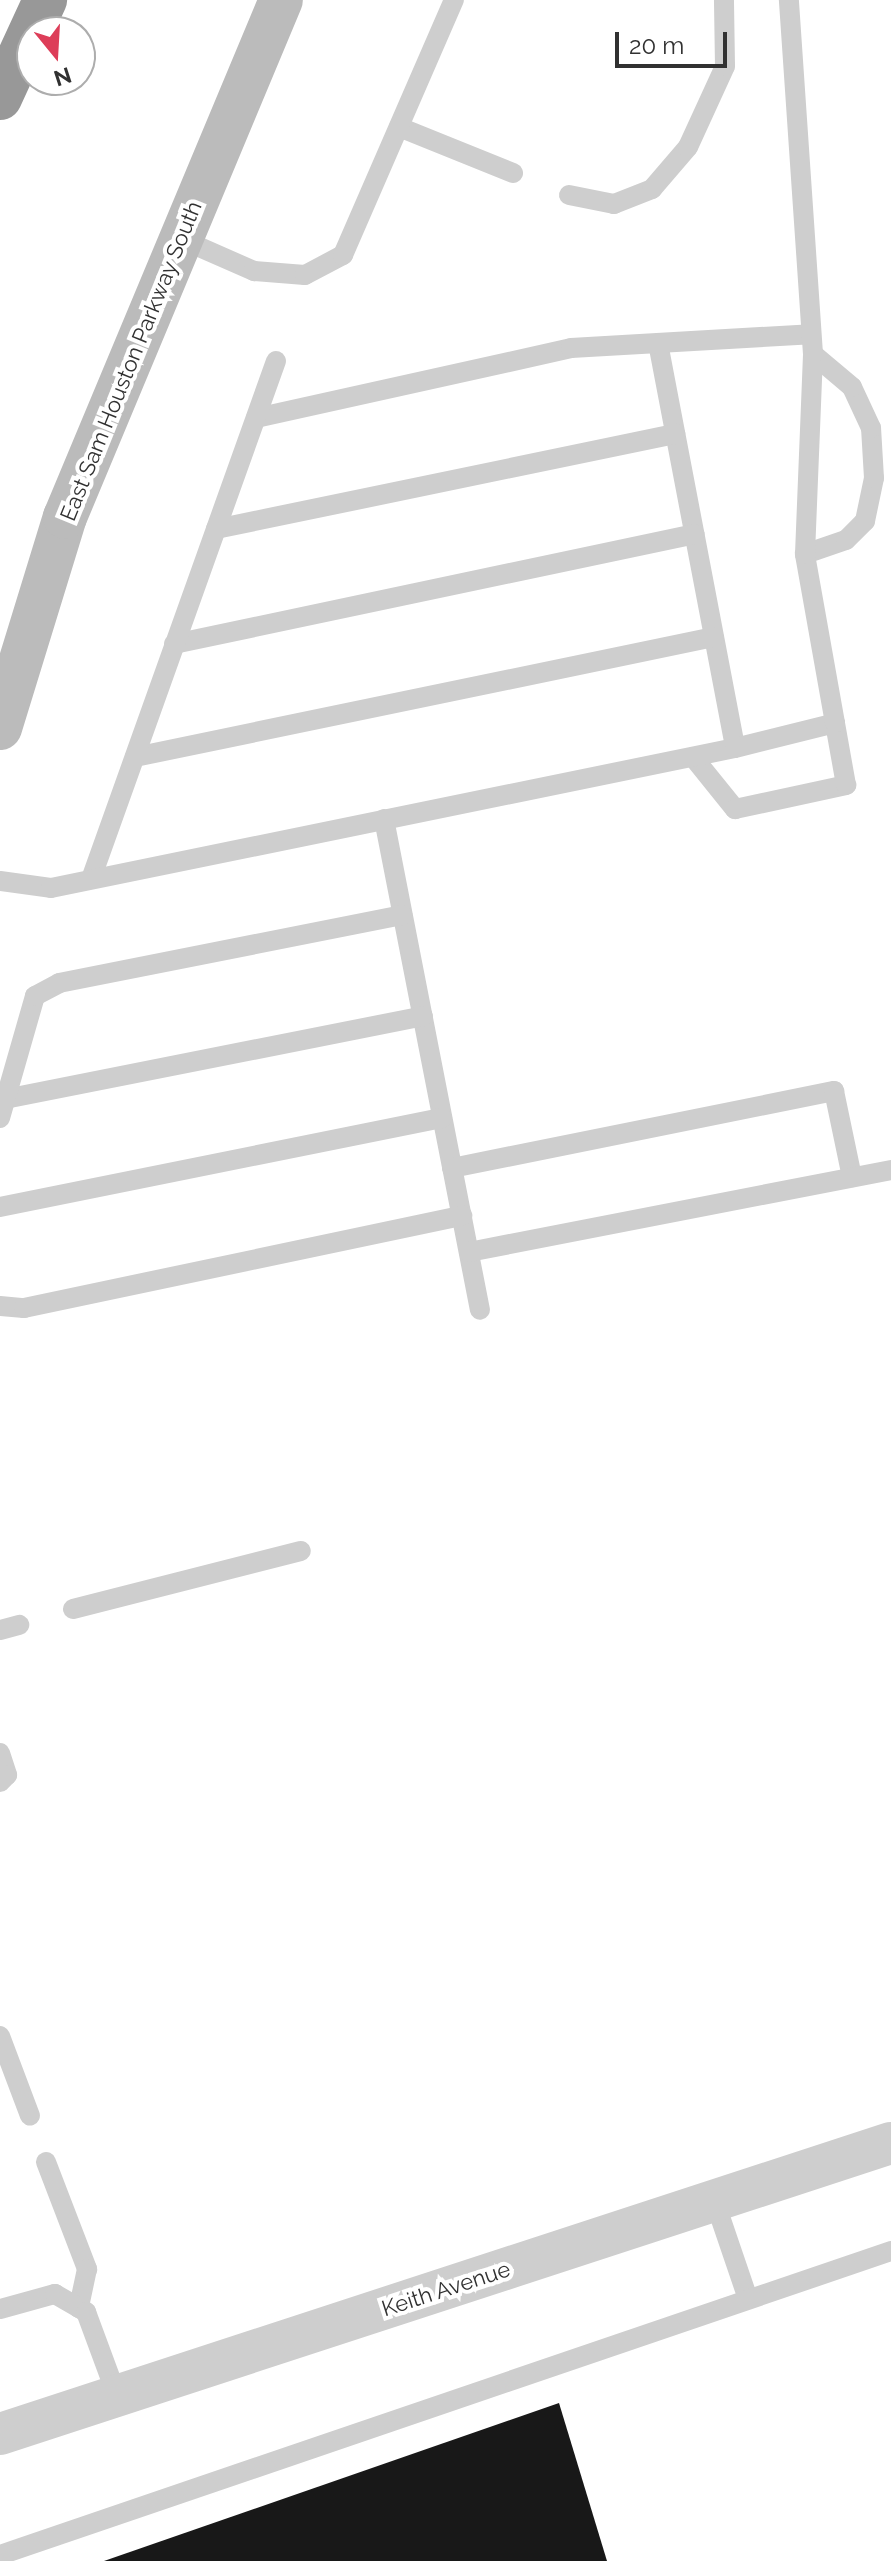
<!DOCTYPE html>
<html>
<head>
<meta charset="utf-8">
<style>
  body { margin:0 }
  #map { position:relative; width:891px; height:2561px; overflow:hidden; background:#fff; font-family:Raleway,sans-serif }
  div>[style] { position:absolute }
  .building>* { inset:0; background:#181818 }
  .lane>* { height:20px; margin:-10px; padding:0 10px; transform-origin:10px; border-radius:10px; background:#cecece }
  .street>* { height:42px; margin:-21px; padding:0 21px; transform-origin:21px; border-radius:21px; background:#cecece }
  .secondary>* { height:44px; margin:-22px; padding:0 22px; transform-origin:22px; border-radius:22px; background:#bbb }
  .highway>* { height:44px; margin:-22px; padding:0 22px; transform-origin:22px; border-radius:22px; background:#989898 }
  span { translate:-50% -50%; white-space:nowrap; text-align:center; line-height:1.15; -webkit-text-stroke:8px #fff; paint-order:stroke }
  .street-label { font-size:22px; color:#313131 }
  .north { position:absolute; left:16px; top:16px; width:80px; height:80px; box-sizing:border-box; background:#fff; border:2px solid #adadad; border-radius:50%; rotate:162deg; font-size:22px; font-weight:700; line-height:32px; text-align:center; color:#313131 }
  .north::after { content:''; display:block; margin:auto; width:28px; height:36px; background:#dd3e59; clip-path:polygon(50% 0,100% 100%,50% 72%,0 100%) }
  .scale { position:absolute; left:615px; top:32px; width:112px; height:36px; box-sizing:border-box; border:4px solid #313131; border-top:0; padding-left:10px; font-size:24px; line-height:28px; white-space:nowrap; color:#313131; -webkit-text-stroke:6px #fff; paint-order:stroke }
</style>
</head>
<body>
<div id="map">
  <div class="building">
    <i style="clip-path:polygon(559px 2403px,607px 2561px,104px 2561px)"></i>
  </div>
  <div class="lane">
    <i style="left:399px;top:127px;width:123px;rotate:22deg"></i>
    <i style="left:569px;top:195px;width:46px;rotate:11.3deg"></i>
    <i style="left:614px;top:204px;width:41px;rotate:-21.5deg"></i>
    <i style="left:652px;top:189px;width:55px;rotate:-49.4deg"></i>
    <i style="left:688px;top:147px;width:89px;rotate:-65.4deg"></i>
    <i style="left:725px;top:66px;width:66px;rotate:-90.9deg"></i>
    <i style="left:181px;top:239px;width:80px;rotate:23.7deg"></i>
    <i style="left:254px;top:271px;width:51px;rotate:4.5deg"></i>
    <i style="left:305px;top:275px;width:43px;rotate:-27.8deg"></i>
    <i style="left:343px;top:255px;width:278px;rotate:-66.5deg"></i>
    <i style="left:658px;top:343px;width:412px;rotate:79.2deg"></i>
    <i style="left:256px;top:418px;width:323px;rotate:-12.5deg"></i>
    <i style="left:571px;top:348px;width:240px;rotate:-3.3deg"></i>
    <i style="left:216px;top:529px;width:469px;rotate:-11.7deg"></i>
    <i style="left:805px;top:554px;width:43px;rotate:-18.9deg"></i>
    <i style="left:846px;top:540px;width:27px;rotate:-45deg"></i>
    <i style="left:865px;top:521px;width:44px;rotate:-78.2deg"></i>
    <i style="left:874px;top:478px;width:50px;rotate:-93.4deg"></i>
    <i style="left:871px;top:428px;width:45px;rotate:-114.9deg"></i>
    <i style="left:852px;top:387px;width:51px;rotate:-139.8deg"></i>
    <i style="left:174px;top:644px;width:532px;rotate:-11.92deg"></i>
    <i style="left:135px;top:757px;width:591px;rotate:-11.71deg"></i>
    <i style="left:693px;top:757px;width:67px;rotate:51.1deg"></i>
    <i style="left:735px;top:809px;width:114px;rotate:-12.2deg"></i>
    <i style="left:846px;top:785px;width:63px;rotate:-100.1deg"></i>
    <i style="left:384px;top:819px;width:500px;rotate:78.94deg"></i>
    <i style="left:91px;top:879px;width:550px;rotate:-70.35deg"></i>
    <i style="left:0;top:881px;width:51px;rotate:7.8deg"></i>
    <i style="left:51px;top:888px;width:698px;rotate:-11.57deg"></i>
    <i style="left:735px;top:748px;width:103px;rotate:-14deg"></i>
    <i style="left:835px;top:723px;width:172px;rotate:-100.1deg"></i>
    <i style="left:805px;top:554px;width:200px;rotate:-87.7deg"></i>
    <i style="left:813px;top:354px;width:355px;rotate:-93.9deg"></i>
    <i style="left:5px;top:1099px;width:426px;rotate:-11.2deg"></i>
    <i style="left:0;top:1118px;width:127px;rotate:-74deg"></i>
    <i style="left:35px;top:996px;width:27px;rotate:-28deg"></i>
    <i style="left:59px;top:983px;width:350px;rotate:-11.2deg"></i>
    <i style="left:452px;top:1168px;width:390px;rotate:-11.4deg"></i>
    <i style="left:834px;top:1091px;width:88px;rotate:78.2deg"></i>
    <i style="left:0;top:1207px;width:451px;rotate:-11.4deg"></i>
    <i style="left:469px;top:1252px;width:430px;rotate:-11deg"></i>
    <i style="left:0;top:1306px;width:24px;rotate:5deg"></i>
    <i style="left:24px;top:1308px;width:448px;rotate:-11.9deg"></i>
    <i style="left:73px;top:1609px;width:235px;rotate:-14.3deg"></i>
    <i style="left:0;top:1630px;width:20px;rotate:-15deg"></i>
    <i style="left:0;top:1753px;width:23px;rotate:72deg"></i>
    <i style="left:7px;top:1775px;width:10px;rotate:135deg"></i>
    <i style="left:0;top:2036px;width:85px;rotate:69.4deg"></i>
    <i style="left:46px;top:2162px;width:115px;rotate:69deg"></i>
    <i style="left:87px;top:2269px;width:40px;rotate:102deg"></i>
    <i style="left:715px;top:2202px;width:102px;rotate:71.2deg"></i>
    <i style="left:0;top:2309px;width:57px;rotate:-15.3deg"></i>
    <i style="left:55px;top:2294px;width:36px;rotate:30deg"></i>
    <i style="left:86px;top:2312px;width:90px;rotate:69.7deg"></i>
    <i style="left:0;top:2555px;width:941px;rotate:-18.84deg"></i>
  </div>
  <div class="street">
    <i style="left:0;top:2434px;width:937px;rotate:-18.09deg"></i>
  </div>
  <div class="secondary">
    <i style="left:0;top:728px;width:221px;rotate:-72.9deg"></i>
    <i style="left:65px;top:517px;width:560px;rotate:-67.33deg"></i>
  </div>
  <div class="highway">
    <i style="left:0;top:98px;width:108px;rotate:-65.3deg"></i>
  </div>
  <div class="street-label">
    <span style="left:131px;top:361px;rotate:-68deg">East Sam Houston Parkway South</span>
    <span style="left:446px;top:2289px;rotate:-18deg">Keith Avenue</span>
  </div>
  <div class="north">N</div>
  <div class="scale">20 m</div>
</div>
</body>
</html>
